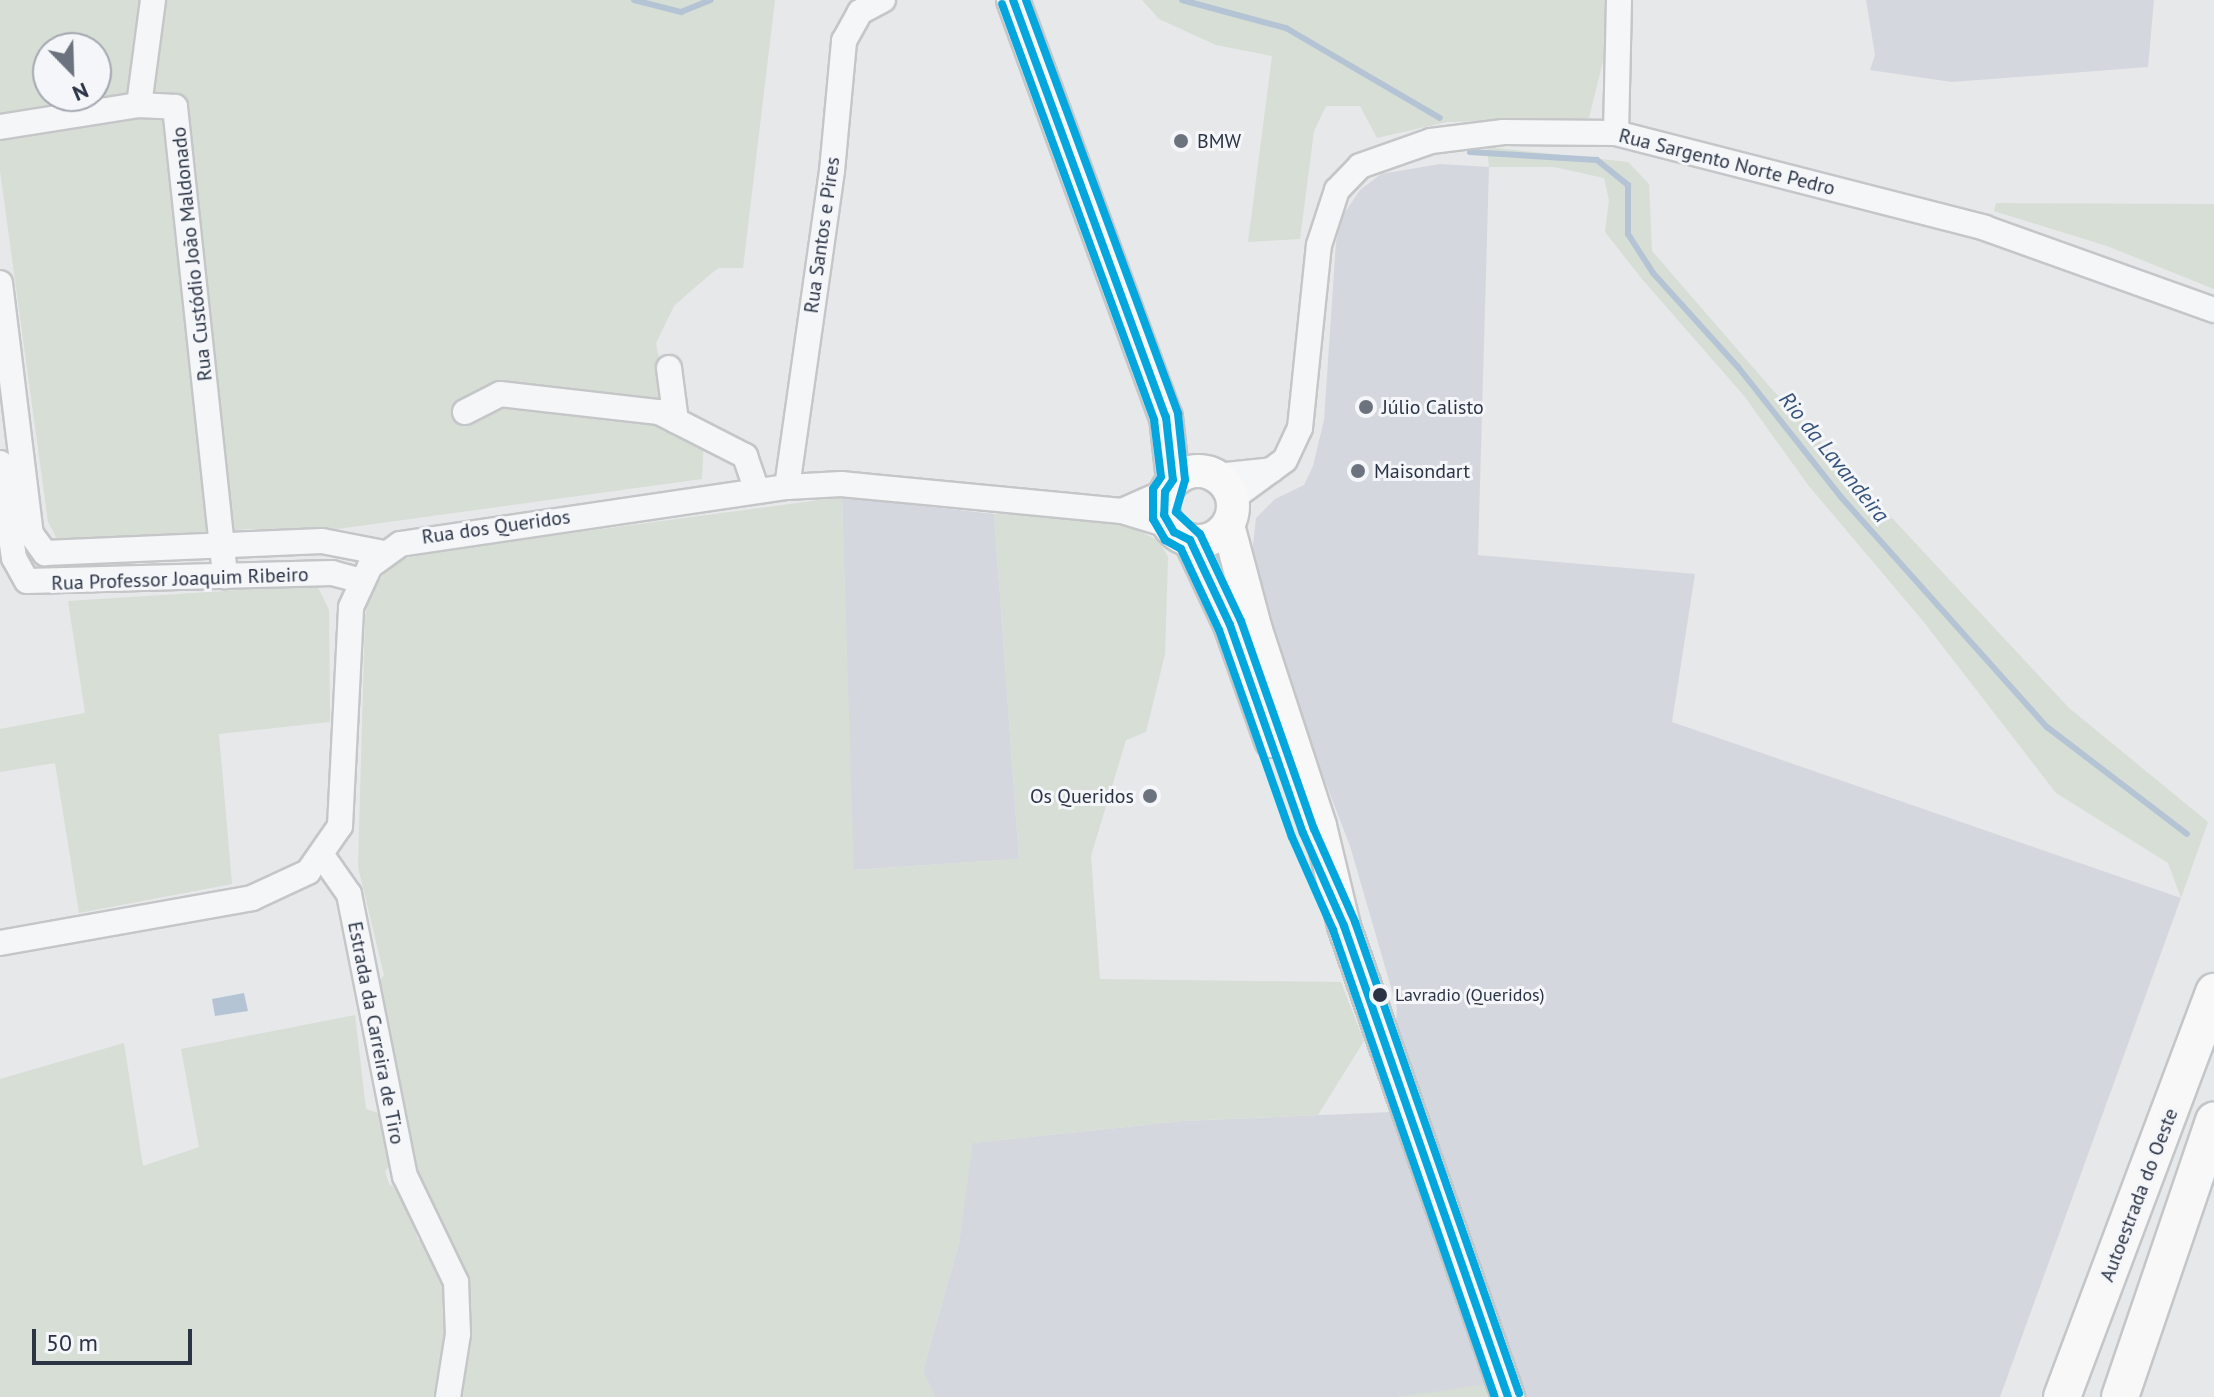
<!DOCTYPE html>
<html>
<head>
<meta charset="utf-8">
<style>
  body { margin:0 }
  #map { position:relative; width:2214px; height:1397px; overflow:hidden; background:#e6e8ea; font-family:"PT Sans",sans-serif }
  div>[style] { position:absolute }
  .built>* { inset:0; background:#d4d7dd }
  .green>* { inset:0; background:#d6ded6 }
  .water>* { inset:0; background:#b4c4d5 }
  .stream>* { height:6px; margin:-3px; padding:0 3px; transform-origin:3px; border-radius:3px; background:#b4c4d5 }
  .roads { filter:drop-shadow(2px 0 #c4c6c8) drop-shadow(-2px 0 #c4c6c8) drop-shadow(0 2px #c4c6c8) drop-shadow(0 -2px #c4c6c8) }
  .minor>* { height:24px; margin:-12px; padding:0 12px; transform-origin:12px; border-radius:12px; background:#f5f6f7 }
  .major>* { height:32px; margin:-16px; padding:0 16px; transform-origin:16px; border-radius:16px; background:#f8f8f8 }
  .major>.ring { margin:-16px; padding:0; box-sizing:content-box; background:none; border:32px solid #f8f8f8; border-radius:50% }
  .highway>* { height:36px; margin:-18px; padding:0 18px; transform-origin:18px; border-radius:18px; background:#f8f8f8 }
  .bus-1>* { height:8px; margin:-4px; padding:0 4px; transform-origin:4px; border-radius:4px; background:#04a6de }
  .bus-2>* { height:8px; margin:-4px; padding:0 4px; transform-origin:4px; border-radius:4px; background:#04a6de }
  .bus-3>* { height:8px; margin:-4px; padding:0 4px; transform-origin:4px; border-radius:4px; background:#04a6de }
  .dots>* { width:22px; height:22px; translate:-50% -50%; box-sizing:border-box; border:4px solid #f4f6f9; border-radius:50% }
  span { translate:-50% -50%; white-space:nowrap; text-align:center; line-height:1.15; -webkit-text-stroke:6px #f4f6f9; paint-order:stroke }
  .bus-label { font-size:18px; color:#2b3445 }
  .left { translate:0 -50%; text-align:left }
  .poi-label { font-size:20px; color:#2b3445 }
  .right { translate:-100% -50%; text-align:right }
  .street-label { font-size:20px; color:#2b3445 }
  .water-label { font-size:22px; color:#34527a; font-style:italic }
  .north { position:absolute; left:32px; top:32px; width:80px; height:80px; box-sizing:border-box; background:#f4f6f9; border:2px solid #a4a8b1; border-radius:50%; rotate:157deg; font-size:22px; font-weight:700; line-height:32px; text-align:center; color:#2b3445 }
  .north::after { content:''; display:block; margin:auto; width:28px; height:36px; background:#6c737f; clip-path:polygon(50% 0,100% 100%,50% 72%,0 100%) }
  .scale { position:absolute; left:32px; top:1329px; width:160px; height:36px; box-sizing:border-box; border:4px solid #2b3445; border-top:0; padding-left:10px; font-size:24px; line-height:28px; white-space:nowrap; color:#2b3445; -webkit-text-stroke:6px #f4f6f9; paint-order:stroke }
</style>
</head>
<body>
<div id="map">
  <div class="built">
    <i style="clip-path:polygon(1866px 0,2154px 0,2148px 67px,1952px 82px,1870px 70px,1875px 55px)"></i>
    <i style="clip-path:polygon(1440px 164px,1489px 167px,1478px 555px,1695px 574px,1672px 722px,2181px 898px,2000px 1397px,935px 1397px,923px 1371px,959px 1243px,972px 1143px,1183px 1121px,1392px 1112px,1397px 1008px,1350px 846px,1257px 605px,1253px 545px,1256px 518px,1275px 499px,1304px 485px,1313px 466px,1324px 420px,1336px 242px,1343px 215px,1360px 190px,1381px 174px)"></i>
    <i style="clip-path:polygon(842px 497px,994px 514px,1019px 859px,853px 870px)"></i>
  </div>
  <div class="green">
    <i style="clip-path:polygon(evenodd,0 0,775px 0,743px 268px,718px 268px,692px 290px,674px 306px,656px 343px,665px 389px,704px 437px,702px 479px,330px 530px,248px 529px,59px 543px,48px 522px,0 171px,0 0,48px 48px,96px 48px,96px 96px,48px 96px,48px 48px)"></i>
    <i style="clip-path:polygon(1142px 0,1618px 0,1589px 118px,1447px 122px,1377px 138px,1360px 106px,1326px 106px,1314px 131px,1300px 239px,1248px 242px,1272px 56px,1216px 45px,1159px 19px)"></i>
    <i style="clip-path:polygon(1487px 147px,1628px 162px,1649px 184px,1652px 251px,1770px 387px,2069px 708px,2208px 822px,2181px 898px,2168px 863px,2056px 793px,1923px 621px,1808px 485px,1745px 397px,1642px 279px,1605px 232px,1609px 200px,1604px 178px,1554px 167px,1489px 167px)"></i>
    <i style="clip-path:polygon(1996px 203px,2214px 204px,2214px 289px,2107px 246px,1994px 211px)"></i>
    <i style="clip-path:polygon(842px 497px,854px 870px,1019px 859px,994px 514px,1095px 517px,1124px 523px,1159px 541px,1168px 557px,1165px 654px,1146px 732px,1126px 740px,1091px 856px,1100px 979px,1341px 982px,1364px 1041px,1318px 1115px,1183px 1121px,973px 1143px,959px 1243px,923px 1371px,935px 1397px,0 1397px,0 1079px,124px 1043px,143px 1166px,199px 1147px,181px 1049px,355px 1015px,366px 1109px,381px 1114px,394px 1162px,385px 1171px,389px 1184px,404px 1194px,418px 1240px,432px 1234px,405px 1176px,371px 993px,384px 975px,358px 867px,365px 615px,371px 592px,385px 573px,402px 559px,452px 549px)"></i>
    <i style="clip-path:polygon(317px 585px,329px 610px,330px 722px,219px 734px,232px 884px,79px 913px,55px 763px,0 772px,0 729px,85px 713px,68px 601px)"></i>
    <i style="clip-path:polygon(1486px 1384px,1491px 1397px,1397px 1397px,1433px 1392px)"></i>
  </div>
  <div class="water">
    <i style="clip-path:polygon(244px 993px,248px 1011px,215px 1016px,212px 999px)"></i>
  </div>
  <div class="stream">
    <i style="left:634px;top:0;width:49px;rotate:14.3deg"></i>
    <i style="left:681px;top:12px;width:32px;rotate:-22deg"></i>
    <i style="left:1182px;top:0;width:108px;rotate:15.1deg"></i>
    <i style="left:1286px;top:28px;width:178px;rotate:30.3deg"></i>
    <i style="left:1470px;top:152px;width:127px;rotate:3.6deg"></i>
    <i style="left:1597px;top:160px;width:40px;rotate:39deg"></i>
    <i style="left:1628px;top:185px;width:49px;rotate:90deg"></i>
    <i style="left:1628px;top:234px;width:46px;rotate:57.3deg"></i>
    <i style="left:1653px;top:273px;width:127px;rotate:47.9deg"></i>
    <i style="left:1738px;top:367px;width:166px;rotate:51.6deg"></i>
    <i style="left:1841px;top:497px;width:309px;rotate:48.2deg"></i>
    <i style="left:2047px;top:727px;width:176px;rotate:37.4deg"></i>
  </div>
  <div class="roads">
    <div class="minor">
      <i style="left:139px;top:105px;width:106px;rotate:-82.4deg"></i>
      <i style="left:0;top:127px;width:141px;rotate:-9deg"></i>
      <i style="left:139px;top:105px;width:36px;rotate:3deg"></i>
      <i style="left:175px;top:107px;width:472px;rotate:83.9deg"></i>
      <i style="left:1616px;top:133px;width:133px;rotate:-88.7deg"></i>
      <i style="left:0;top:283px;width:253px;rotate:83deg"></i>
      <i style="left:31px;top:534px;width:24px;rotate:54deg"></i>
      <i style="left:45px;top:553px;width:277px;rotate:-2.5deg"></i>
      <i style="left:322px;top:541px;width:63px;rotate:11deg"></i>
      <i style="left:669px;top:368px;width:53px;rotate:82.5deg"></i>
      <i style="left:465px;top:412px;width:39px;rotate:-27deg"></i>
      <i style="left:500px;top:394px;width:160px;rotate:6.5deg"></i>
      <i style="left:659px;top:412px;width:97px;rotate:27.1deg"></i>
      <i style="left:745px;top:456px;width:37px;rotate:71deg"></i>
      <i style="left:0;top:463px;width:96px;rotate:81.6deg"></i>
      <i style="left:14px;top:558px;width:26px;rotate:61deg"></i>
      <i style="left:27px;top:581px;width:305px;rotate:-1.5deg"></i>
      <i style="left:332px;top:573px;width:28px;rotate:15deg"></i>
      <i style="left:1217px;top:476px;width:55px;rotate:-6.2deg"></i>
      <i style="left:787px;top:487px;width:319px;rotate:-81.9deg"></i>
      <i style="left:832px;top:171px;width:131px;rotate:-84.7deg"></i>
      <i style="left:844px;top:41px;width:33px;rotate:-61deg"></i>
      <i style="left:860px;top:12px;width:26px;rotate:-28deg"></i>
      <i style="left:1233px;top:498px;width:64px;rotate:-36.2deg"></i>
      <i style="left:1285px;top:460px;width:35px;rotate:-65deg"></i>
      <i style="left:1300px;top:428px;width:184px;rotate:-84.1deg"></i>
      <i style="left:1319px;top:245px;width:58px;rotate:-71.9deg"></i>
      <i style="left:1337px;top:190px;width:33px;rotate:-46deg"></i>
      <i style="left:1360px;top:166px;width:75px;rotate:-19.4deg"></i>
      <i style="left:1431px;top:141px;width:73px;rotate:-7.1deg"></i>
      <i style="left:1503px;top:132px;width:113px;rotate:0.5deg"></i>
      <i style="left:1616px;top:133px;width:381px;rotate:14.4deg"></i>
      <i style="left:1985px;top:228px;width:243px;rotate:19.7deg"></i>
      <i style="left:1122px;top:511px;width:47px;rotate:-23.8deg"></i>
      <i style="left:323px;top:857px;width:45px;rotate:54.9deg"></i>
      <i style="left:349px;top:894px;width:288px;rotate:78.8deg"></i>
      <i style="left:405px;top:1176px;width:118px;rotate:64.3deg"></i>
      <i style="left:456px;top:1282px;width:52px;rotate:87.8deg"></i>
      <i style="left:458px;top:1334px;width:64px;rotate:99deg"></i>
      <i style="left:0;top:943px;width:256px;rotate:-10.1deg"></i>
      <i style="left:252px;top:898px;width:62px;rotate:-24.9deg"></i>
      <i style="left:308px;top:872px;width:56px;rotate:-55.2deg"></i>
      <i style="left:340px;top:826px;width:219px;rotate:-87.1deg"></i>
      <i style="left:351px;top:607px;width:45px;rotate:-65.1deg"></i>
      <i style="left:370px;top:566px;width:37px;rotate:-36deg"></i>
      <i style="left:400px;top:544px;width:391px;rotate:-8.4deg"></i>
      <i style="left:787px;top:487px;width:54px;rotate:-3.2deg"></i>
      <i style="left:841px;top:484px;width:282px;rotate:5.5deg"></i>
      <i style="left:1122px;top:511px;width:48px;rotate:16.9deg"></i>
    </div>
    <div class="major">
      <i style="left:1013px;top:0;width:444px;rotate:69.9deg"></i>
      <i style="left:1166px;top:417px;width:63px;rotate:83.7deg"></i>
      <i class="ring" style="left:1163px;top:471px;width:38px;height:38px"></i>
      <i style="left:1228px;top:525px;width:109px;rotate:75.1deg"></i>
      <i style="left:1256px;top:630px;width:206px;rotate:71.9deg"></i>
      <i style="left:1320px;top:826px;width:103px;rotate:76.5deg"></i>
      <i style="left:1344px;top:926px;width:499px;rotate:70.8deg"></i>
      <i style="left:1190px;top:540px;width:94px;rotate:64.8deg"></i>
      <i style="left:1230px;top:625px;width:123px;rotate:70.5deg"></i>
    </div>
    <div class="highway">
      <i style="left:2062px;top:1397px;width:433px;rotate:-69.4deg"></i>
      <i style="left:2120px;top:1397px;width:292px;rotate:-71.2deg"></i>
    </div>
  </div>
  <div class="bus-1">
    <i style="left:1013px;top:0;width:444px;rotate:69.9deg"></i>
    <i style="left:1166px;top:417px;width:63px;rotate:83.7deg"></i>
    <i style="left:1173px;top:480px;width:14px;rotate:124deg"></i>
    <i style="left:1165px;top:492px;width:23px;rotate:92deg"></i>
    <i style="left:1164px;top:515px;width:20px;rotate:60deg"></i>
    <i style="left:1174px;top:532px;width:18px;rotate:27deg"></i>
    <i style="left:1190px;top:540px;width:94px;rotate:64.8deg"></i>
    <i style="left:1230px;top:625px;width:220px;rotate:70.7deg"></i>
    <i style="left:1303px;top:833px;width:102px;rotate:66.2deg"></i>
    <i style="left:1344px;top:926px;width:499px;rotate:70.8deg"></i>
  </div>
  <div class="bus-2">
    <i style="left:1002px;top:4px;width:443px;rotate:69.9deg"></i>
    <i style="left:1154px;top:420px;width:57px;rotate:83deg"></i>
    <i style="left:1161px;top:477px;width:14px;rotate:124deg"></i>
    <i style="left:1153px;top:489px;width:30px;rotate:90deg"></i>
    <i style="left:1153px;top:519px;width:24px;rotate:60deg"></i>
    <i style="left:1165px;top:540px;width:18px;rotate:29deg"></i>
    <i style="left:1181px;top:549px;width:89px;rotate:64.9deg"></i>
    <i style="left:1219px;top:630px;width:219px;rotate:70.6deg"></i>
    <i style="left:1292px;top:837px;width:102px;rotate:66.2deg"></i>
    <i style="left:1333px;top:930px;width:494px;rotate:70.9deg"></i>
  </div>
  <div class="bus-3">
    <i style="left:1026px;top:0;width:441px;rotate:69.8deg"></i>
    <i style="left:1178px;top:414px;width:66px;rotate:83.9deg"></i>
    <i style="left:1185px;top:480px;width:33px;rotate:106deg"></i>
    <i style="left:1176px;top:512px;width:33px;rotate:43deg"></i>
    <i style="left:1200px;top:534px;width:96px;rotate:64.8deg"></i>
    <i style="left:1241px;top:621px;width:220px;rotate:70.7deg"></i>
    <i style="left:1314px;top:829px;width:102px;rotate:66.2deg"></i>
    <i style="left:1355px;top:922px;width:499px;rotate:70.8deg"></i>
  </div>
  <div class="dots">
    <i style="left:1181px;top:141px;background:#6c737f"></i>
    <i style="left:1366px;top:407px;background:#6c737f"></i>
    <i style="left:1358px;top:471px;background:#6c737f"></i>
    <i style="left:1150px;top:796px;background:#6c737f"></i>
    <i style="left:1380px;top:995px;background:#2b3445"></i>
  </div>
  <div class="bus-label">
    <span class="left" style="left:1395px;top:995px">Lavradio (Queridos)</span>
  </div>
  <div class="poi-label">
    <span class="left" style="left:1197px;top:141px">BMW</span>
    <span class="left" style="left:1382px;top:407px">Júlio Calisto</span>
    <span class="left" style="left:1374px;top:471px">Maisondart</span>
    <span class="right" style="left:1134px;top:796px">Os Queridos</span>
  </div>
  <div class="street-label">
    <span style="left:1727px;top:162px;rotate:14deg">Rua Sargento Norte Pedro</span>
    <span style="left:822px;top:235px;rotate:-82deg">Rua Santos e Pires</span>
    <span style="left:192px;top:254px;rotate:-96deg">Rua Custódio João Maldonado</span>
    <span style="left:496px;top:527px;rotate:-8deg">Rua dos Queridos</span>
    <span style="left:180px;top:579px;rotate:-2deg">Rua Professor Joaquim Ribeiro</span>
    <span style="left:376px;top:1033px;rotate:79deg">Estrada da Carreira de Tiro</span>
    <span style="left:2139px;top:1195px;rotate:-69deg">Autoestrada do Oeste</span>
  </div>
  <div class="water-label">
    <span style="left:1834px;top:457px;rotate:51deg">Rio da Lavandeira</span>
  </div>
  <div class="north">N</div>
  <div class="scale">50 m</div>
</div>
</body>
</html>
